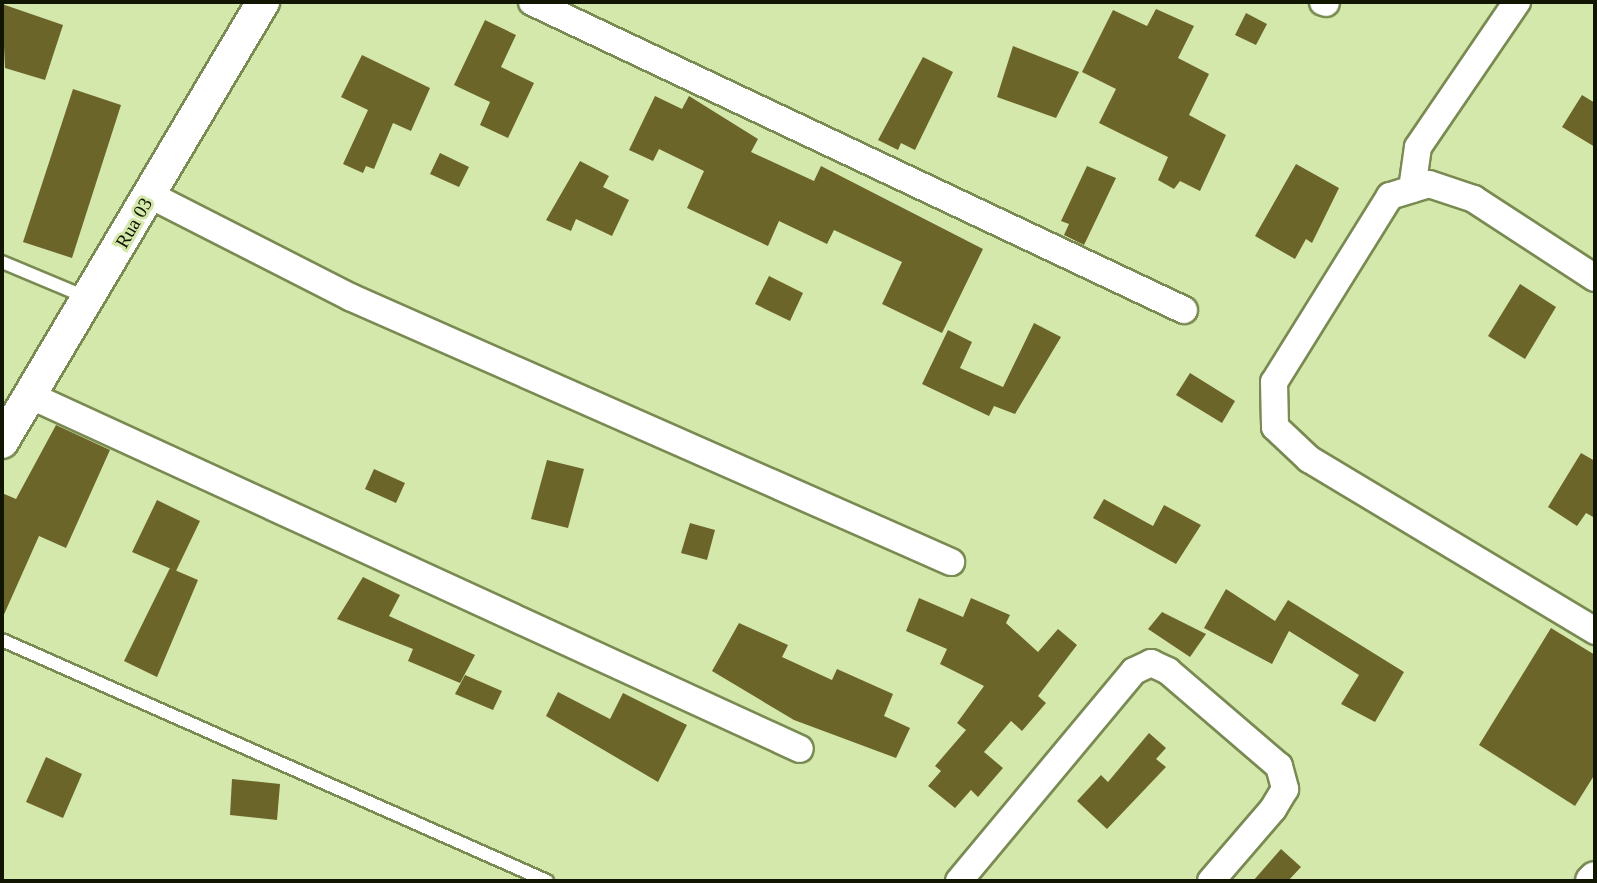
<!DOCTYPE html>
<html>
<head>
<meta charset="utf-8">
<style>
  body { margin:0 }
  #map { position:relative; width:1597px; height:883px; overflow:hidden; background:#d5e8ac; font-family:Georgia,serif }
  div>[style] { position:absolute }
  .building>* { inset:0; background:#6c6529 }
  .roads { filter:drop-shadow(2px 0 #798a52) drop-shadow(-2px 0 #798a52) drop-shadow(0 2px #798a52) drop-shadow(0 -2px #798a52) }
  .service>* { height:12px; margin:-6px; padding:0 6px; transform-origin:6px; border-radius:6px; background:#fff }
  .minor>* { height:26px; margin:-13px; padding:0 13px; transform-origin:13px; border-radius:13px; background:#fff }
  .tertiary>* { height:32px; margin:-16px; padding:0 16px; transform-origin:16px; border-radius:16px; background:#fff }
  span { translate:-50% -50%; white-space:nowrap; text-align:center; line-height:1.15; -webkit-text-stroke:6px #d5e8ac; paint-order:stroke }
  .street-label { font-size:19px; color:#111602 }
  .frame { position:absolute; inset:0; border:4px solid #111602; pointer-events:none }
</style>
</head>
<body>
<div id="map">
  <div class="building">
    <i style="clip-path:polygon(2px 4px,63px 25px,45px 80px,5px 68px)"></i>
    <i style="clip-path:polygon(1156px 9px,1194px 26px,1178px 58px,1209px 74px,1189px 115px,1226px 135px,1200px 191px,1180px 181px,1174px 189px,1158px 180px,1168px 157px,1099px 123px,1116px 89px,1082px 72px,1113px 10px,1147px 26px)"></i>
    <i style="clip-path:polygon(1246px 13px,1267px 24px,1256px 45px,1235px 35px)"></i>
    <i style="clip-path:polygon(485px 20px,516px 35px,501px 67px,534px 83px,508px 138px,480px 125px,490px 102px,454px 85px)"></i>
    <i style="clip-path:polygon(1013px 46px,1079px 72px,1056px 118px,997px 97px)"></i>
    <i style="clip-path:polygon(362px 55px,430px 88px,411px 131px,393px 123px,374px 169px,366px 166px,363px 173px,343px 164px,368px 110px,341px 97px)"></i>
    <i style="clip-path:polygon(923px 57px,953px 72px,915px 150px,901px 143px,898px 150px,878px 140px)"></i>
    <i style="clip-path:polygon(73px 89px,121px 105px,72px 258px,23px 242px)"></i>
    <i style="clip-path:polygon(1582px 95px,1595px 103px,1595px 147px,1562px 127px)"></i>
    <i style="clip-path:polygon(655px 96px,682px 109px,689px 96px,758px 139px,751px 152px,814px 181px,821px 166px,983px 249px,942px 333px,882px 304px,902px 262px,834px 230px,827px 244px,779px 221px,768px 246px,687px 208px,704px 171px,659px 149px,653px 161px,629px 150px)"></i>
    <i style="clip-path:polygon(440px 153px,469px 167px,459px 187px,430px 174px)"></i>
    <i style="clip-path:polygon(580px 161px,609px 176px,603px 187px,629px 200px,612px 236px,576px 219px,571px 231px,546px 220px)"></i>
    <i style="clip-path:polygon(1296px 164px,1339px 188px,1312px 243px,1306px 239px,1295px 259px,1255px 236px)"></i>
    <i style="clip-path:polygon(1087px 166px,1116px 178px,1084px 245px,1064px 235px,1069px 224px,1061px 221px)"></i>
    <i style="clip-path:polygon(769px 276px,803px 293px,790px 321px,755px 304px)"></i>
    <i style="clip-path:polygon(1520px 284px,1556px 307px,1525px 359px,1488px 336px)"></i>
    <i style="clip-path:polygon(1034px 323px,1061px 337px,1015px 414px,994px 406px,989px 416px,922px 384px,948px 330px,972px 342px,960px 368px,1003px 387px)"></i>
    <i style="clip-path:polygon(1190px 373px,1235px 401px,1222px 423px,1176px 395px)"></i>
    <i style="clip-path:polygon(56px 425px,110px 450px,66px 548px,39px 536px,2px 619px,2px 493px,16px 499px)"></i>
    <i style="clip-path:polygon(1581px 453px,1595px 461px,1595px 518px,1586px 513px,1577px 526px,1548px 507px)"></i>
    <i style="clip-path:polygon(547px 460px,584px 469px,568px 528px,531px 519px)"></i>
    <i style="clip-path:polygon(374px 469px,405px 483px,396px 503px,365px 489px)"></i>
    <i style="clip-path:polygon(1104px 499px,1153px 526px,1164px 505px,1201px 525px,1176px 564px,1093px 518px)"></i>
    <i style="clip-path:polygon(157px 500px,200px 521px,176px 571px,132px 552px)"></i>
    <i style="clip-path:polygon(690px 523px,715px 530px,707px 560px,681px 553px)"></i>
    <i style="clip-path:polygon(170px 568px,198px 580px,157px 677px,124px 661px)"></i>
    <i style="clip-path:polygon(363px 577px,400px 595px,389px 616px,475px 655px,460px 683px,408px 661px,413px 649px,337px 619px)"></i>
    <i style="clip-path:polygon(1226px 589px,1275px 621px,1288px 600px,1404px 672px,1375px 722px,1341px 704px,1359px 675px,1289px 631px,1272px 664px,1204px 628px)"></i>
    <i style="clip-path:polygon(919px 598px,963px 617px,971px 598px,1010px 615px,1006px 623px,1038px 652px,1058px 629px,1077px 645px,1038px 696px,1046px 703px,1022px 731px,1011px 721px,984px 752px,1003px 768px,978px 797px,971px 790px,955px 808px,928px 786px,941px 771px,935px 766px,966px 730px,957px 723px,984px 686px,940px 664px,947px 649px,906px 631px)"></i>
    <i style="clip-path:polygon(1162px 612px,1206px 634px,1190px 657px,1148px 629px)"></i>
    <i style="clip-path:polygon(739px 623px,788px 645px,782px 657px,832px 680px,837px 669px,893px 694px,884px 716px,910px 728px,896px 758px,794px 720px,712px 671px)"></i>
    <i style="clip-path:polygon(1551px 628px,1595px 655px,1595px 774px,1575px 806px,1479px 745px)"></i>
    <i style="clip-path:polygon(465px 675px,502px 691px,493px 710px,455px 694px)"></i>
    <i style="clip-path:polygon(558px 692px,610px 719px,623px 693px,687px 725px,658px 782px,546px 716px)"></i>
    <i style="clip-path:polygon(1149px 733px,1166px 748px,1156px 759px,1166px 767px,1107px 829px,1077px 801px,1101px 775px,1108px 782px)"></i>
    <i style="clip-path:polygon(46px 757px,82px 774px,63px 818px,26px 802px)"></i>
    <i style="clip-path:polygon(232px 779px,280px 784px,277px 820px,230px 815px)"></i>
    <i style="clip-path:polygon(1281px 849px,1301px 867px,1288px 881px,1253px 881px)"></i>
  </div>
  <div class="roads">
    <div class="service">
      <i style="left:2px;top:262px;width:93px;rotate:22.7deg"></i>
      <i style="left:2px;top:640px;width:596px;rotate:23.86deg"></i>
    </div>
    <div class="minor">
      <i style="left:532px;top:2px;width:721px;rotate:25.29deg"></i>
      <i style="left:1323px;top:2px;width:3px;rotate:18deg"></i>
      <i style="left:1412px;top:189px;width:42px;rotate:-81.9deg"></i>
      <i style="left:1418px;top:147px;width:176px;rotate:-55.7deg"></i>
      <i style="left:150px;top:195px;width:225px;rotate:27deg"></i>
      <i style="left:350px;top:297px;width:657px;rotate:23.79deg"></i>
      <i style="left:1595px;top:278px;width:145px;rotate:-146.9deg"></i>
      <i style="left:1474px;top:199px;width:47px;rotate:-161.6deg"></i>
      <i style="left:1429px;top:184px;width:41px;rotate:162.9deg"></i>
      <i style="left:1390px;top:196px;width:219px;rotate:121.9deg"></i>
      <i style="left:1274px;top:382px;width:45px;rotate:88.7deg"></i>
      <i style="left:1275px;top:427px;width:47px;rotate:43.3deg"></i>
      <i style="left:1309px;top:459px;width:334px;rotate:31deg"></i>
      <i style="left:29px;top:395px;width:848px;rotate:24.66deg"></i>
      <i style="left:959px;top:881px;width:273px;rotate:-50.2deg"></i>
      <i style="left:1134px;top:671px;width:19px;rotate:-25deg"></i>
      <i style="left:1151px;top:663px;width:19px;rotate:25deg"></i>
      <i style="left:1168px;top:671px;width:146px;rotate:40.6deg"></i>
      <i style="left:1279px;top:766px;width:24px;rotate:75deg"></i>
      <i style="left:1285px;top:789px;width:23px;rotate:121deg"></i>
      <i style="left:1273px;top:809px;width:95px;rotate:130.7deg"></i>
    </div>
    <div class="tertiary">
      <i style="left:2px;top:442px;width:512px;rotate:-59.32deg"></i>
      <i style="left:1592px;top:881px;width:4px;rotate:-45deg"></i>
    </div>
  </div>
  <div class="street-label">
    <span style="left:134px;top:223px;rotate:-60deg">Rua 03</span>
  </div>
  <div class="frame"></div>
</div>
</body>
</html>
